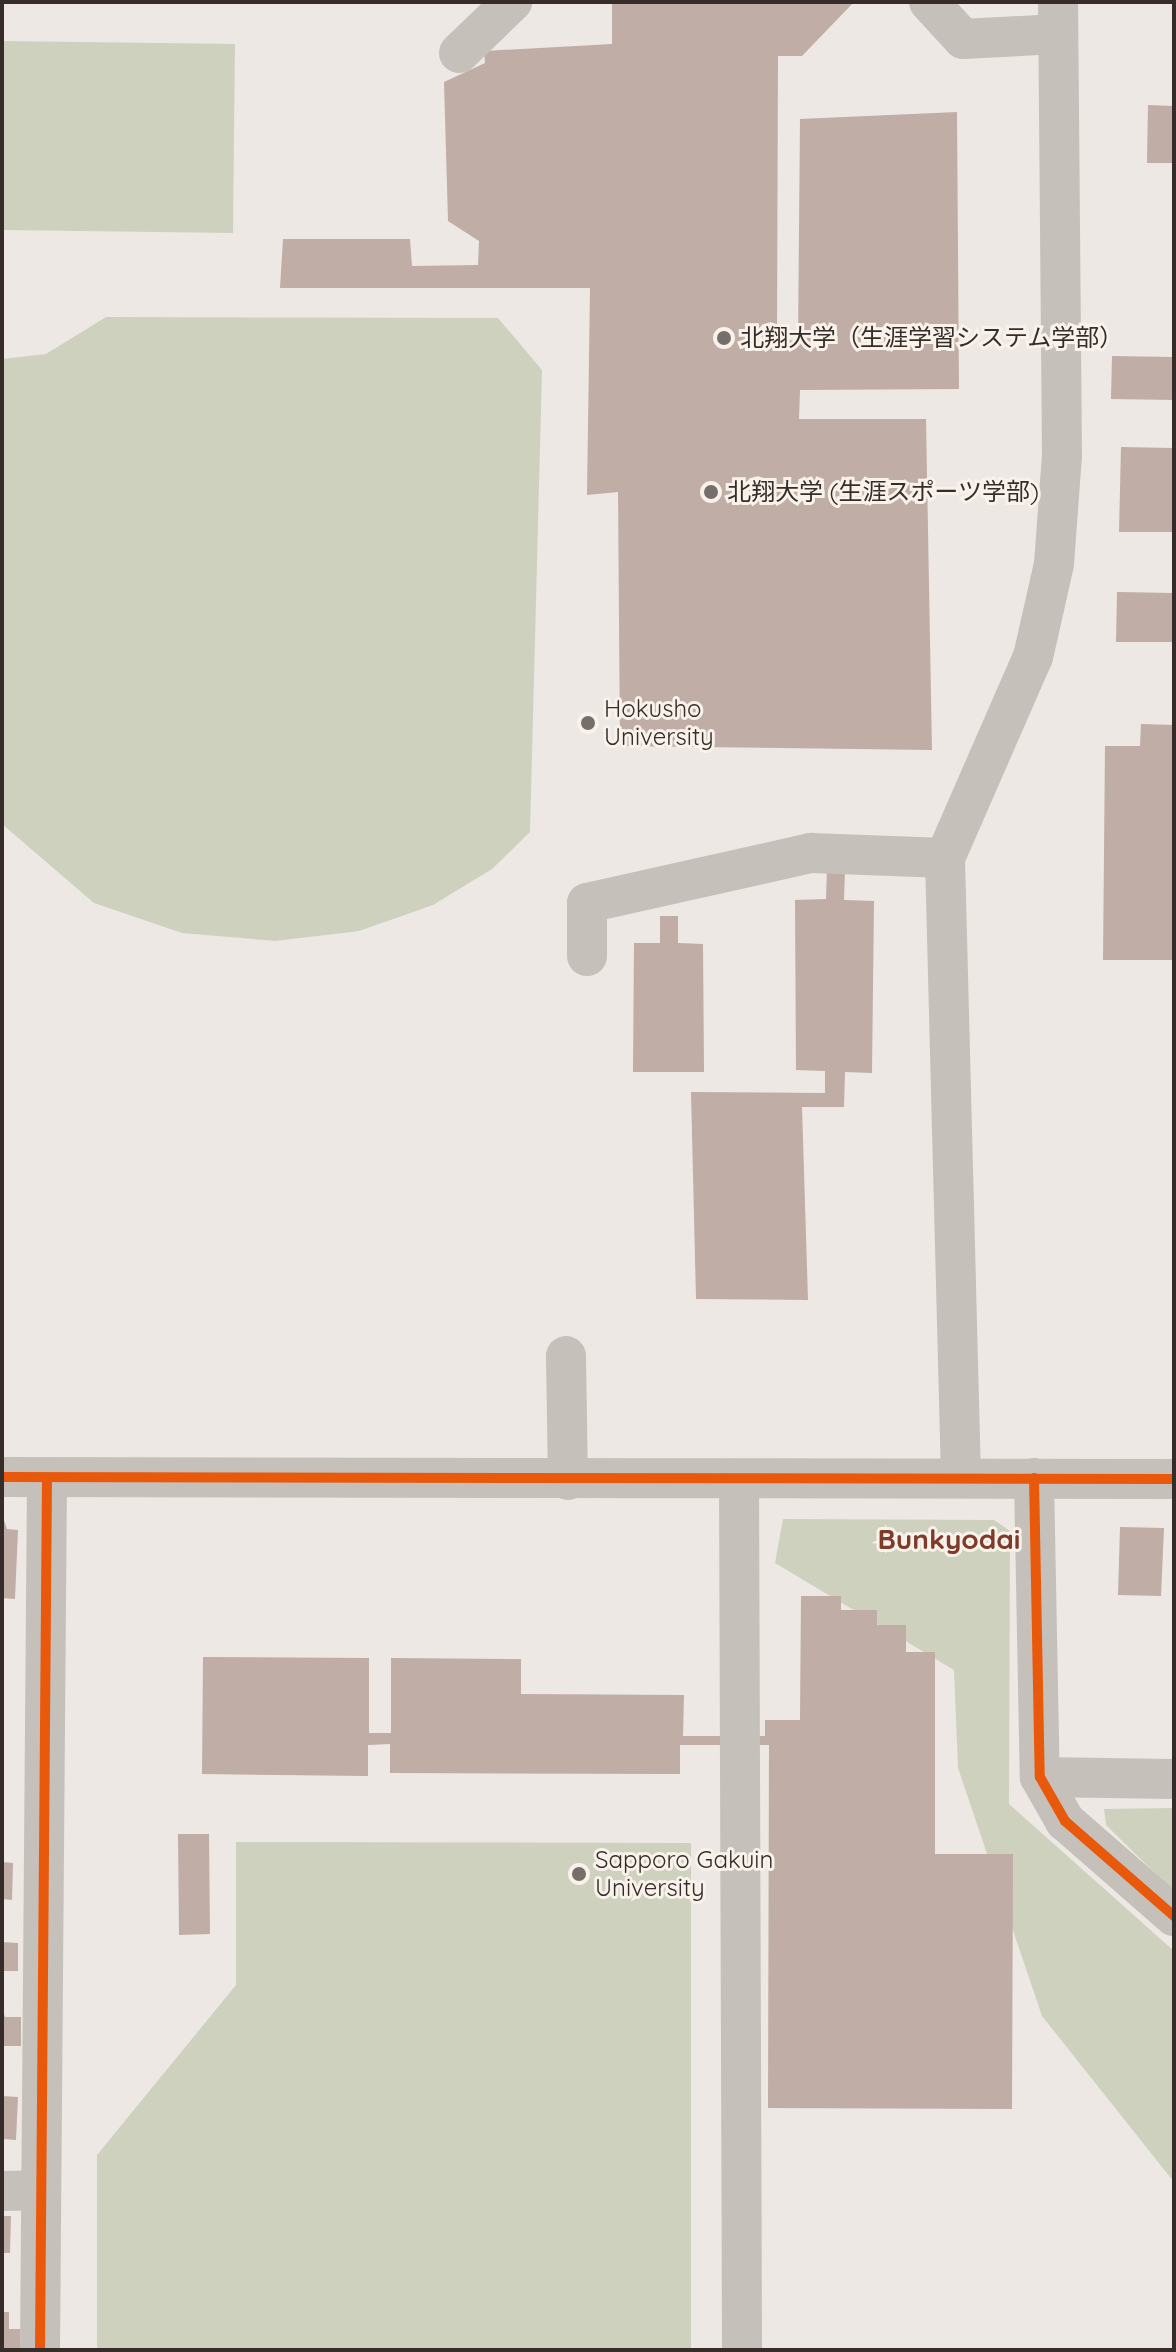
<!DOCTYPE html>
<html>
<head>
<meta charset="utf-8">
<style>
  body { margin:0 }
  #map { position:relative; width:1176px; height:2352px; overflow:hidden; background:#ede8e3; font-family:Quicksand,"Noto Sans JP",sans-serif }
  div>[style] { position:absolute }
  .green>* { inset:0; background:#ced1be }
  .building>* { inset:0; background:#bfada6 }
  .minor>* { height:40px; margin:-20px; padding:0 20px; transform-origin:20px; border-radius:20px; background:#c6c0bb }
  .cycleway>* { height:10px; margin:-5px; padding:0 5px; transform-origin:5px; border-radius:5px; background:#e8590c }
  .dots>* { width:22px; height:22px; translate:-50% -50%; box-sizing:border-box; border:4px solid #f8f2eb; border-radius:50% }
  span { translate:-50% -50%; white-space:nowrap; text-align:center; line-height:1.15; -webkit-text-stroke:6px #f8f2eb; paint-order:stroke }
  .poi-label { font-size:24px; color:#362d2a }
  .left { translate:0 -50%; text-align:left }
  .quarter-label { font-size:28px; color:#7f3a2a; font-weight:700 }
  .frame { position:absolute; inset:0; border:4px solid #362d2a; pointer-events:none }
</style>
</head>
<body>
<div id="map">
  <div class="green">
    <i style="clip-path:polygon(2px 41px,235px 44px,233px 233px,2px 230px)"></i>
    <i style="clip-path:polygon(106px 317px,498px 318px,542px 370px,530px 832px,492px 869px,433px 905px,359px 931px,275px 941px,182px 933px,94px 903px,2px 824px,2px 359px,46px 354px)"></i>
    <i style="clip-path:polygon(783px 1519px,994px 1520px,1010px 1531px,1009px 1804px,1174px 1951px,1174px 2182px,1042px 2016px,958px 1768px,954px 1670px,775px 1563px)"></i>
    <i style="clip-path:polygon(1174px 1808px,1174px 1892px,1106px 1825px,1104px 1809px)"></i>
    <i style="clip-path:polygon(236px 1842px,691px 1843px,691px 2350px,97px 2350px,97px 2155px,236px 1985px)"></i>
  </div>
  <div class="building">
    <i style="clip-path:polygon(612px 2px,854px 2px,802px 56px,778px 56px,777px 339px,798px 341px,800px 119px,957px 112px,959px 389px,800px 390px,799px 419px,926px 419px,932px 750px,620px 746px,618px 492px,587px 495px,590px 288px,280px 288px,283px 239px,410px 239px,412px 266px,478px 265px,479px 241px,448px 221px,444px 82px,485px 63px,484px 51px,612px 44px)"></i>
    <i style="clip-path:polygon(1148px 105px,1174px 106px,1174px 163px,1147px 163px)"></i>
    <i style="clip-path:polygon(1112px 356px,1174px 357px,1174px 400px,1111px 399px)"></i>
    <i style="clip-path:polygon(1121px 447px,1174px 448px,1174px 532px,1119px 532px)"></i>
    <i style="clip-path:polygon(1117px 592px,1174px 593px,1174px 642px,1116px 642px)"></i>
    <i style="clip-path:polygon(1141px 724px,1174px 725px,1174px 960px,1103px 960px,1105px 746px,1140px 746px)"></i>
    <i style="clip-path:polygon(827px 868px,845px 870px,844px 900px,874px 901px,872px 1073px,845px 1072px,844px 1107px,802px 1107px,808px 1300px,696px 1299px,691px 1092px,825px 1093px,825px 1071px,796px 1070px,795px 900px,826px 899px)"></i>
    <i style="clip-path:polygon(660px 916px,678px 916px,678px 943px,703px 944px,704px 1072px,633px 1072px,634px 943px,660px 943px)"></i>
    <i style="clip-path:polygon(2px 1514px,7px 1529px,18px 1530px,15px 1599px,2px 1598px)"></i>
    <i style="clip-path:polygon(1120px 1527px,1164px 1528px,1161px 1596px,1118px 1595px)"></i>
    <i style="clip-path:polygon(801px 1596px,841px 1596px,841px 1610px,877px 1610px,877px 1625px,906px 1625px,906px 1652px,935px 1652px,935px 1854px,1013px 1854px,1012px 2109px,768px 2108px,769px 1745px,680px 1745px,680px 1774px,390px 1773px,390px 1744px,368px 1745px,368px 1776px,202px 1774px,203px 1657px,369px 1658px,369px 1733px,391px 1733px,391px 1658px,521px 1659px,521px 1694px,684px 1695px,683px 1736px,765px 1736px,765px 1720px,800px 1720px)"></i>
    <i style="clip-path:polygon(178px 1834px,209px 1834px,210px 1934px,179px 1935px)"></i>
    <i style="clip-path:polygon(2px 1862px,13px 1863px,12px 1900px,2px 1899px)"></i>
    <i style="clip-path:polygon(2px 1942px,18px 1943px,18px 1971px,2px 1971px)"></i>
    <i style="clip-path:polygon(2px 2009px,5px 2017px,21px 2017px,21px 2046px,2px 2046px)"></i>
    <i style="clip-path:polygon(2px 2096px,18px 2097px,16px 2140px,2px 2139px)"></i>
    <i style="clip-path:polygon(2px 2216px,11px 2216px,10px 2253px,2px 2253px)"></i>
    <i style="clip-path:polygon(2px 2312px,9px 2312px,9px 2329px,20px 2329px,20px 2350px,2px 2350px)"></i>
  </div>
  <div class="minor">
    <i style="left:929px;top:2px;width:50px;rotate:47.4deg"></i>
    <i style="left:963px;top:39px;width:95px;rotate:-3deg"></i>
    <i style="left:459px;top:53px;width:74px;rotate:-43.9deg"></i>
    <i style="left:587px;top:956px;width:53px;rotate:-90deg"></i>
    <i style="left:587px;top:903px;width:230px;rotate:-12.6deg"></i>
    <i style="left:811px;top:853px;width:134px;rotate:2.1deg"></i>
    <i style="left:566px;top:1356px;width:124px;rotate:89.1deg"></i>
    <i style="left:2px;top:1477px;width:1172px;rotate:0.1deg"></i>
    <i style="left:961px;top:1478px;width:620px;rotate:-91.48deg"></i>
    <i style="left:945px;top:858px;width:219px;rotate:-66.4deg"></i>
    <i style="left:1033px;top:657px;width:95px;rotate:-77.3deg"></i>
    <i style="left:1054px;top:564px;width:108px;rotate:-85.8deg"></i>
    <i style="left:1062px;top:456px;width:454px;rotate:-90.5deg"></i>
    <i style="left:1034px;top:1478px;width:299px;rotate:88.9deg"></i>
    <i style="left:1040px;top:1777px;width:51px;rotate:60.4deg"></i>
    <i style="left:1065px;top:1821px;width:145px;rotate:41.1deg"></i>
    <i style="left:739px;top:1480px;width:870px;rotate:89.8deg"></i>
    <i style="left:1040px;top:1777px;width:134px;rotate:0.9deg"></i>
    <i style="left:2px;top:2191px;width:39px;rotate:-1deg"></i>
    <i style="left:40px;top:2350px;width:872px;rotate:-89.54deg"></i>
  </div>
  <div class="cycleway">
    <i style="left:2px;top:1477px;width:1172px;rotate:0.1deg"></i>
    <i style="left:1034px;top:1478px;width:299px;rotate:88.9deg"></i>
    <i style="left:1040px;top:1777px;width:51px;rotate:60.4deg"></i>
    <i style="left:1065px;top:1821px;width:145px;rotate:41.1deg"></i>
    <i style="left:40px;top:2350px;width:872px;rotate:-89.54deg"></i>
  </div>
  <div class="dots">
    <i style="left:724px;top:338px;background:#766e6b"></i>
    <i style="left:711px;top:492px;background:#766e6b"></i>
    <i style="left:588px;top:723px;background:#766e6b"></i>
    <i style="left:579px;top:1874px;background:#766e6b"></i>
  </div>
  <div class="poi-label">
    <span class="left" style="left:740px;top:338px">北翔大学（生涯学習システム学部）</span>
    <span class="left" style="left:727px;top:492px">北翔大学 (生涯スポーツ学部)</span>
    <span class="left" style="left:604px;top:723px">Hokusho<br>University</span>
    <span class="left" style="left:595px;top:1874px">Sapporo Gakuin<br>University</span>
  </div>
  <div class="quarter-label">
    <span style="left:949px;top:1539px">Bunkyodai</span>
  </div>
  <div class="frame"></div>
</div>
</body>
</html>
